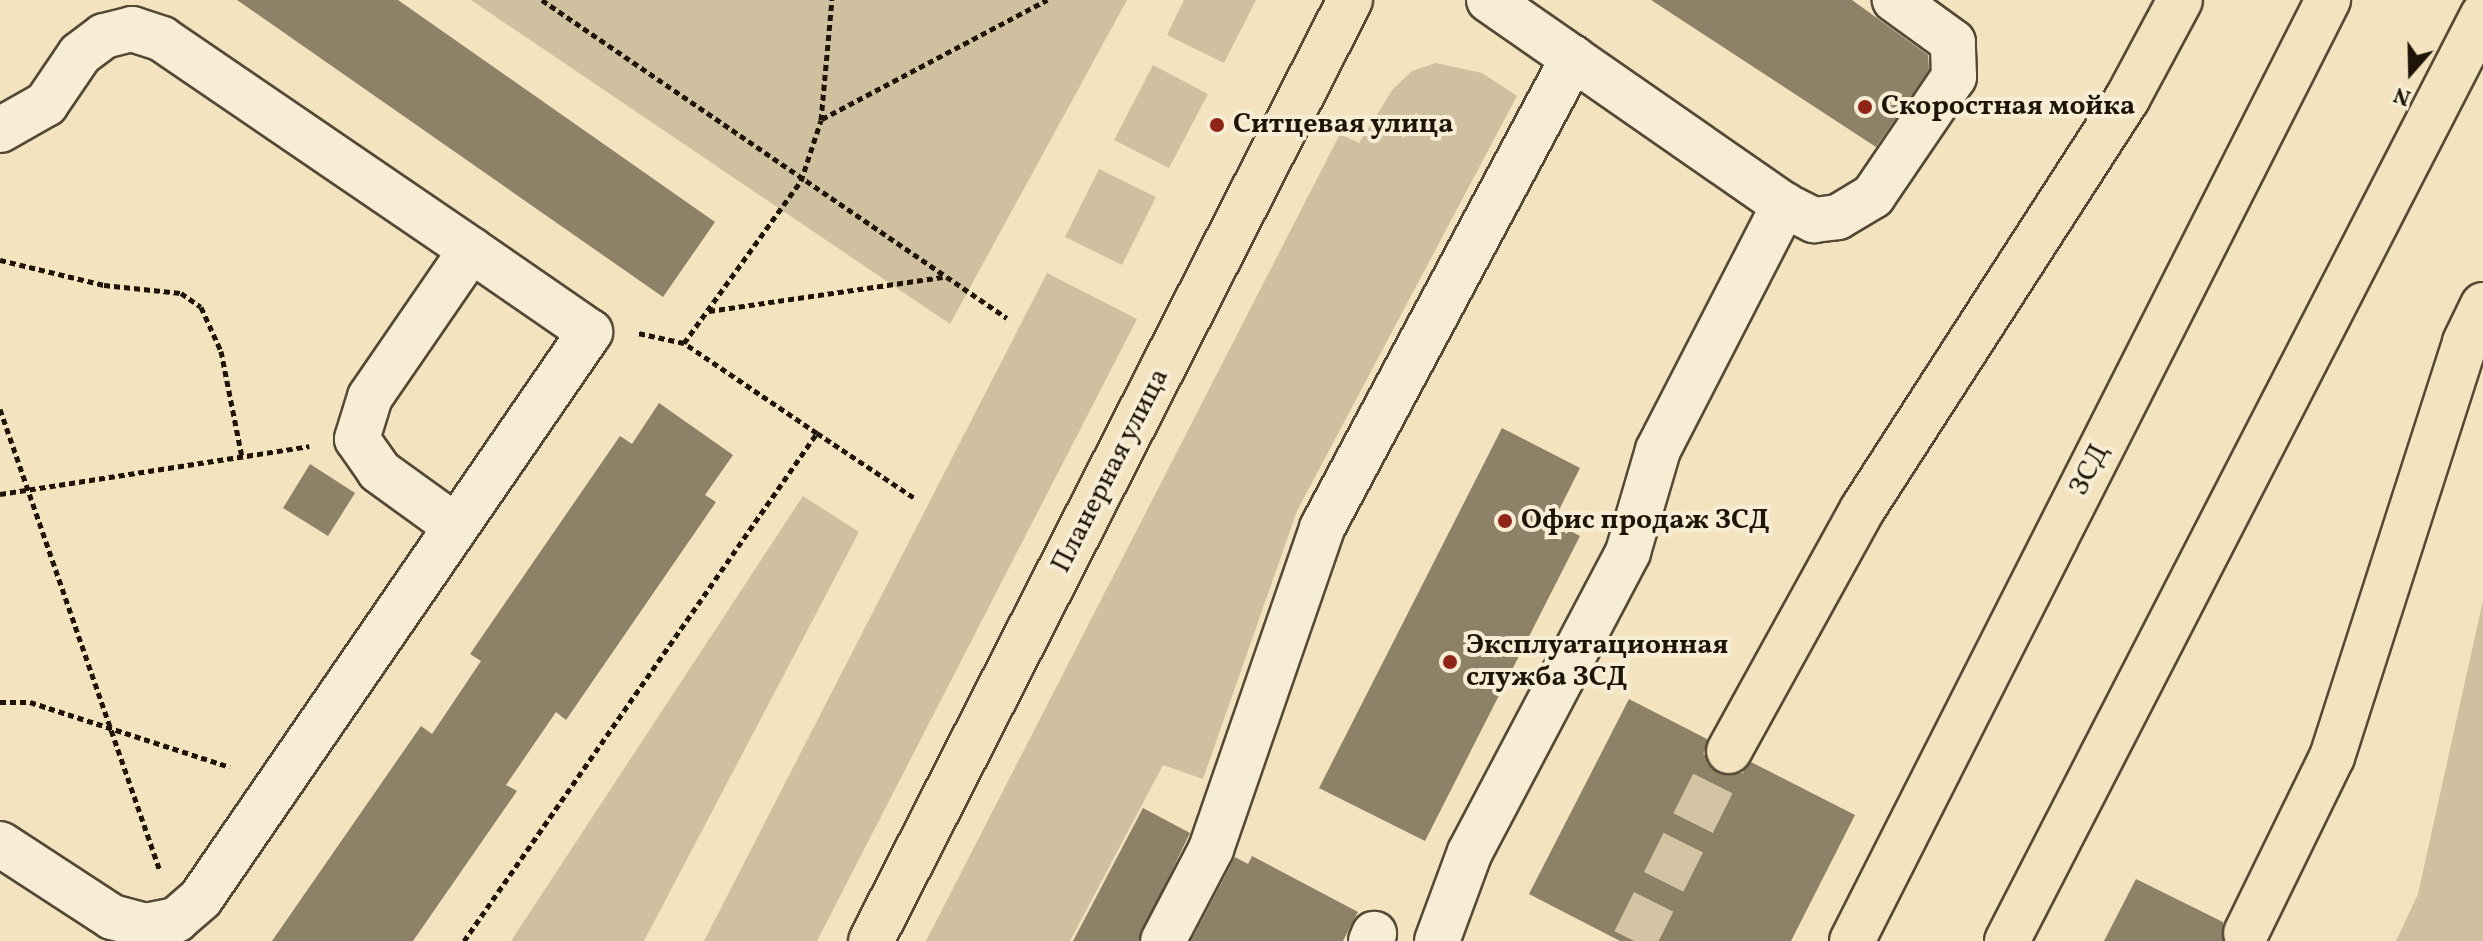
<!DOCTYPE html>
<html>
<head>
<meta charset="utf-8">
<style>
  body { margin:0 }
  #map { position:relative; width:2483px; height:941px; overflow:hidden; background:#f3e4bf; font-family:Vollkorn,serif }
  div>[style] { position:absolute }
  .green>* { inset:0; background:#cfc1a0 }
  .building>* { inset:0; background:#8d8167 }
  .major-tunnel>* { height:44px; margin-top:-22px; transform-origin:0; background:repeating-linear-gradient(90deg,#d3c5a4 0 44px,transparent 0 66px) }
  .path>* { height:5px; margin-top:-2.5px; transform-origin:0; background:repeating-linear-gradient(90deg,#1e1508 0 6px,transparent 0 10px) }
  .roads { filter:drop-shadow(2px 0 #534936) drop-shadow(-2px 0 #534936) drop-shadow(0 2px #534936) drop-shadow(0 -2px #534936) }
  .minor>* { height:44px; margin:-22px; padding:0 22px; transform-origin:22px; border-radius:22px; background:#f7edd5 }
  .major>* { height:44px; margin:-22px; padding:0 22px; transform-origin:22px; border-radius:22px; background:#f3e4bf }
  .highway>* { height:44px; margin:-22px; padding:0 22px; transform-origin:22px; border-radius:22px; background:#f3e4bf }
  .dots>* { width:22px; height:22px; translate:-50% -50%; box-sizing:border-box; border:4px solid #f7edd5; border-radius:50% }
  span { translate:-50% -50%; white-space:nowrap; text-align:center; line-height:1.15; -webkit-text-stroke:8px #f7edd5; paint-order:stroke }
  .poi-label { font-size:28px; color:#1e1508; font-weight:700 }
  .left { translate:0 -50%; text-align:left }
  .street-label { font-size:28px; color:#1e1508 }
  .north { position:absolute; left:2371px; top:32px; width:80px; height:80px; -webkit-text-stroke:6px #f7edd5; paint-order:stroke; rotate:200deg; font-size:22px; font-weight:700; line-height:32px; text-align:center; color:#1e1508 }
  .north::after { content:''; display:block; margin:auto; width:28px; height:36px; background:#1e1508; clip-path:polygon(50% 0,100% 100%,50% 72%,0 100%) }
</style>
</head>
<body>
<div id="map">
  <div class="green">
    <i style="clip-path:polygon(471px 0,1127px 0,950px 324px)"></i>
    <i style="clip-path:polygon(1184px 0,1256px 0,1224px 63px,1167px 35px)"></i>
    <i style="clip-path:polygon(1436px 63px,1482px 73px,1517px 96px,1297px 511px,1203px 779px,1163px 765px,1070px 941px,926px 941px,1340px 134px,1359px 143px,1393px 89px,1412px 71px)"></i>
    <i style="clip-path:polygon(1153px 65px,1208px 94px,1169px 168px,1114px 140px)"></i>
    <i style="clip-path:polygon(1099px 169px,1156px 197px,1122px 265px,1065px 237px)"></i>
    <i style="clip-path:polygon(1047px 273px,1137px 319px,817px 941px,704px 941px)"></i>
    <i style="clip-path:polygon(803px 496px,859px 532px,644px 941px,511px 941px)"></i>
    <i style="clip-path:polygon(2483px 600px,2483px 941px,2396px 941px,2418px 894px)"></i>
  </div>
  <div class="building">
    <i style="clip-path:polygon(237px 0,398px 0,715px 222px,663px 297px)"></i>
    <i style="clip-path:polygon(1651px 0,1852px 0,1928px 55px,1929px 70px,1876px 147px)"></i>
    <i style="clip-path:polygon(659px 403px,733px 455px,705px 495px,716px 502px,566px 720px,556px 712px,506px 785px,517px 791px,413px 941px,272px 941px,421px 726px,432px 734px,481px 661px,470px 654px,620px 436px,632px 444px)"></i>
    <i style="clip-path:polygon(1502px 428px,1580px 468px,1553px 522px,1580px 536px,1425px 841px,1319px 788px)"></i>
    <i style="clip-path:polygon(310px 464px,355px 493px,328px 536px,283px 508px)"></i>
    <i style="clip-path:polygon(1629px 699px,1707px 739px,1707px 763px,1718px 773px,1741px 773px,1751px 762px,1855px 815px,1791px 941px,1620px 941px,1529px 894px)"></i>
    <i style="clip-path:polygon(1143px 808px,1190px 833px,1138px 941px,1073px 941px)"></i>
    <i style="clip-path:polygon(1252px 856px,1358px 912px,1343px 941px,1191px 941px,1235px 857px,1248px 864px)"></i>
    <i style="clip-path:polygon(2136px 879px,2223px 922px,2223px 941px,2104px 941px)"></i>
  </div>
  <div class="major-tunnel">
    <i style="left:1634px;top:941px;width:212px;rotate:-63.4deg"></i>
  </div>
  <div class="path">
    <i style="left:542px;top:0;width:563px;rotate:34.37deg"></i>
    <i style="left:822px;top:119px;width:255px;rotate:-27.9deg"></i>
    <i style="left:0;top:260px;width:107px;rotate:13.5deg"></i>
    <i style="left:104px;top:285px;width:77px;rotate:5.9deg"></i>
    <i style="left:181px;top:293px;width:24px;rotate:35deg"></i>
    <i style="left:201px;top:307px;width:48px;rotate:65.6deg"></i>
    <i style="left:221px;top:351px;width:108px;rotate:78.8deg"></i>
    <i style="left:709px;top:311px;width:236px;rotate:-8.3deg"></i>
    <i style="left:684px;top:343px;width:200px;rotate:-54.2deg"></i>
    <i style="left:801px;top:181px;width:64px;rotate:-71.8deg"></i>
    <i style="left:821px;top:120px;width:121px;rotate:-84.8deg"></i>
    <i style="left:0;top:409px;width:487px;rotate:70.9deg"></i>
    <i style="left:817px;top:433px;width:119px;rotate:33.7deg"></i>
    <i style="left:0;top:494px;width:313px;rotate:-8.8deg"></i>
    <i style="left:0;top:702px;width:30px"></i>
    <i style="left:30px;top:702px;width:210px;rotate:18deg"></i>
    <i style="left:464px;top:941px;width:619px;rotate:-55.21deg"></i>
    <i style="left:817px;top:433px;width:161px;rotate:-145.9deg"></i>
    <i style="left:684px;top:343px;width:47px;rotate:-167.7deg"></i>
  </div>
  <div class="roads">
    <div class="minor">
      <i style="left:1489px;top:0;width:359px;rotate:34.8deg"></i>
      <i style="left:1784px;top:205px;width:34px;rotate:27deg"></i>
      <i style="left:1814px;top:220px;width:24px;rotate:-7deg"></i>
      <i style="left:1838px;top:217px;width:41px;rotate:-31deg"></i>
      <i style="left:1873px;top:196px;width:144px;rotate:-55.8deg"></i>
      <i style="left:1954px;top:77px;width:35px;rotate:-92deg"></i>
      <i style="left:1953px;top:42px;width:72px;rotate:-144.1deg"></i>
      <i style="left:0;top:130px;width:53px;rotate:-29.5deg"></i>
      <i style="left:46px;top:104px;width:60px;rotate:-55.8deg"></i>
      <i style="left:80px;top:54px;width:30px;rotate:-37deg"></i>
      <i style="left:104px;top:36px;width:29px;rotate:-14deg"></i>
      <i style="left:132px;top:29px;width:32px;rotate:18deg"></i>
      <i style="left:162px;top:39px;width:374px;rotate:34.3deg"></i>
      <i style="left:471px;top:250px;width:178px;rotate:124.5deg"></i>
      <i style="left:370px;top:397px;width:44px;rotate:107.2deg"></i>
      <i style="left:357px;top:439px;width:39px;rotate:55deg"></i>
      <i style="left:379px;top:471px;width:92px;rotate:35.8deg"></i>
      <i style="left:0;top:844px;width:134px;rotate:33.1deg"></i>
      <i style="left:112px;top:917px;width:34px;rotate:15deg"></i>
      <i style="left:145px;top:926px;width:32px;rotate:-11deg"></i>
      <i style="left:176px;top:920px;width:33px;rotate:-41deg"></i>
      <i style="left:201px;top:898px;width:687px;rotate:-55.5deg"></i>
      <i style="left:590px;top:332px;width:145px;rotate:-145.4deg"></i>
      <i style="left:1163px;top:941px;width:104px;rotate:-62.4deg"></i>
      <i style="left:1211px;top:849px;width:340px;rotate:-70.9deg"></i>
      <i style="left:1322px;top:528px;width:533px;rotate:-61.9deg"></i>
      <i style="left:1371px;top:941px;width:8px;rotate:-67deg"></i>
      <i style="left:1437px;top:941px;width:95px;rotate:-69.7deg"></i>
      <i style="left:1470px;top:852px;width:339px;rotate:-62.2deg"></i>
      <i style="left:1628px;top:552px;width:106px;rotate:-73.6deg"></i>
      <i style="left:1658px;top:450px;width:276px;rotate:-62.8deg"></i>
    </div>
    <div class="major">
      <i style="left:1729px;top:751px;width:275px;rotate:-61.1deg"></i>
      <i style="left:1862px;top:510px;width:489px;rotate:-57.2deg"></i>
      <i style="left:2127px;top:99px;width:112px;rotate:-61.8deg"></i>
      <i style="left:2246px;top:933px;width:196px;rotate:-64deg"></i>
      <i style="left:2332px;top:757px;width:436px;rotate:-72.2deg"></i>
      <i style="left:2465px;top:342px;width:41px;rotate:-64.1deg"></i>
      <i style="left:871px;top:941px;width:1056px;rotate:-63.02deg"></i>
    </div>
    <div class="highway">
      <i style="left:1852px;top:941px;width:1055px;rotate:-63.17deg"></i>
      <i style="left:2007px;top:941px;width:1041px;rotate:-62.8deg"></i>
    </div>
  </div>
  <div class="dots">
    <i style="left:1865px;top:107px;background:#8f2418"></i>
    <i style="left:1217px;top:125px;background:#8f2418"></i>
    <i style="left:1505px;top:521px;background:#8f2418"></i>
    <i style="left:1450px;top:662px;background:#8f2418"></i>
  </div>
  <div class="poi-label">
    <span class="left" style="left:1881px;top:107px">Скоростная мойка</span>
    <span class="left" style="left:1233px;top:125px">Ситцевая улица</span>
    <span class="left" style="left:1521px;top:521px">Офис продаж ЗСД</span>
    <span class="left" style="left:1466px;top:662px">Эксплуатационная<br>служба ЗСД</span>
  </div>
  <div class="street-label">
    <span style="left:2090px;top:470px;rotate:-63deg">ЗСД</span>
    <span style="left:1111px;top:471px;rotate:-63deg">Планерная улица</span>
  </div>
  <div class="north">N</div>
</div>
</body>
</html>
